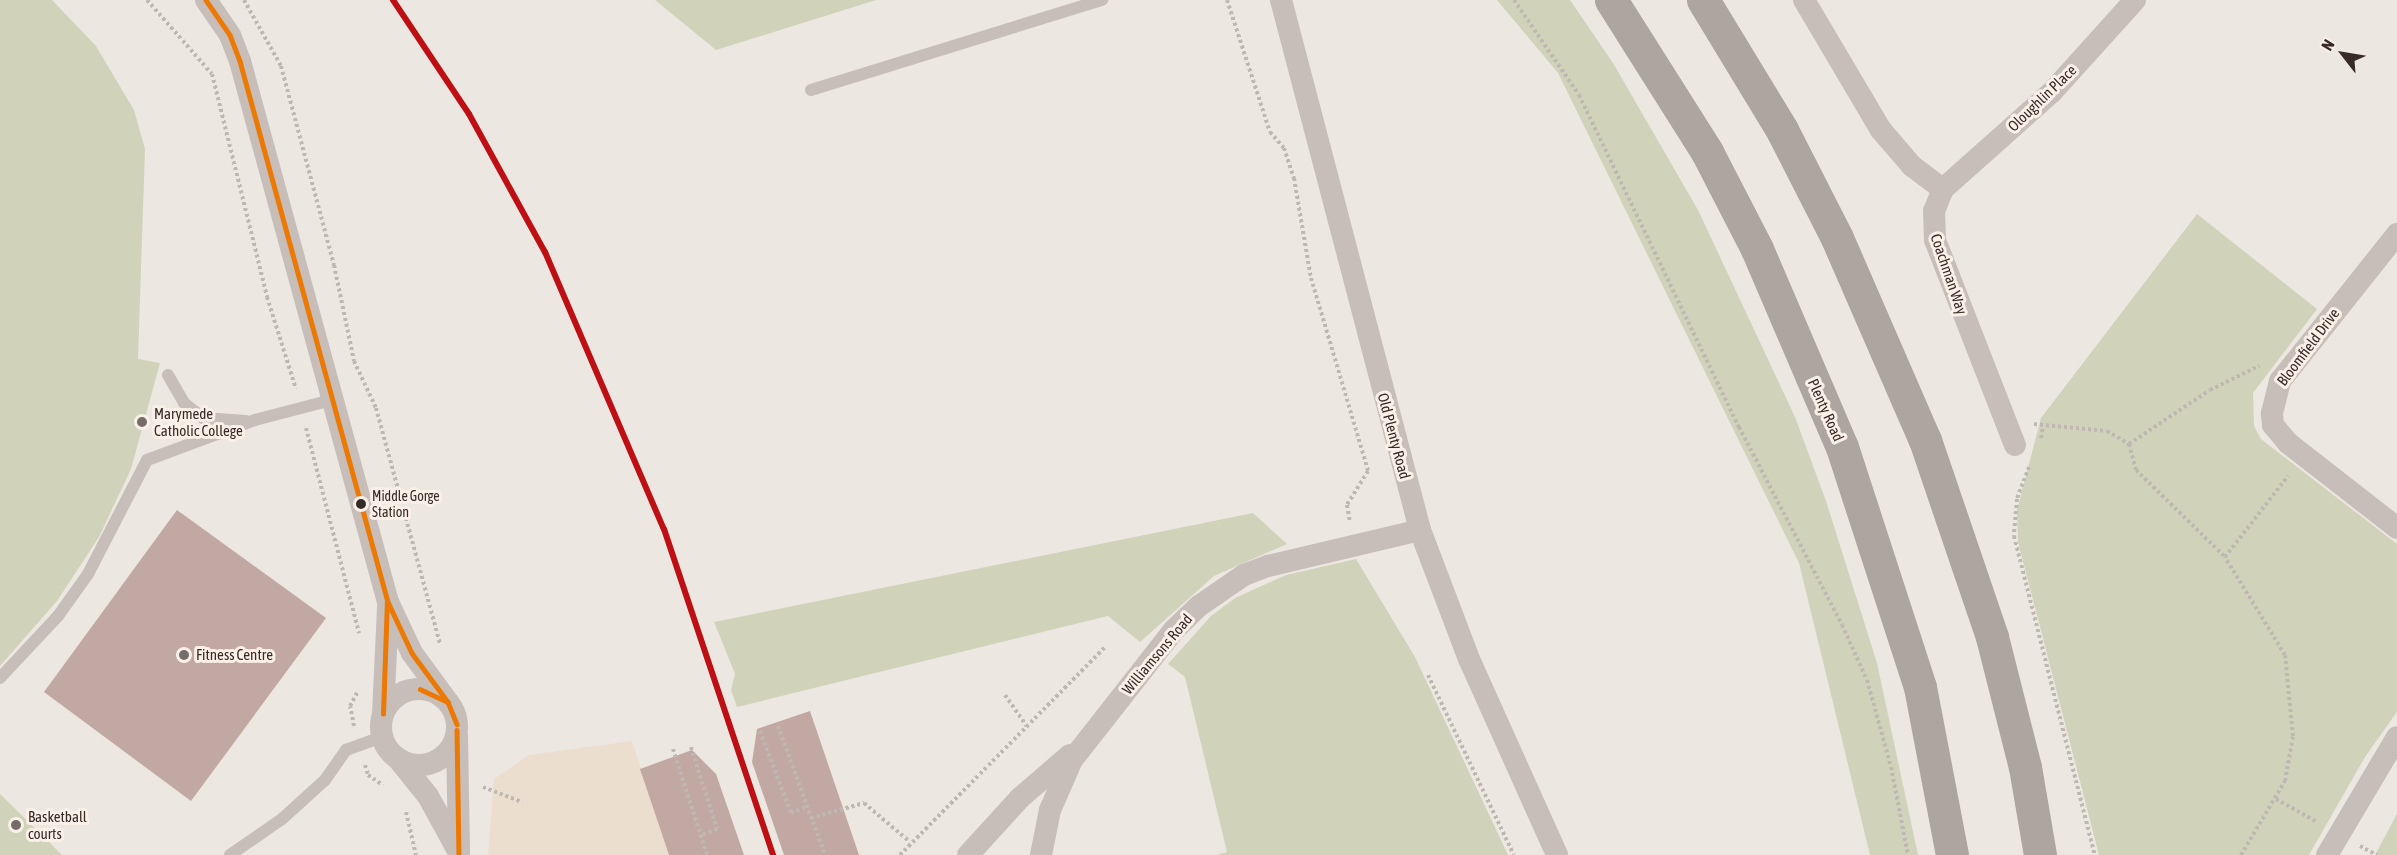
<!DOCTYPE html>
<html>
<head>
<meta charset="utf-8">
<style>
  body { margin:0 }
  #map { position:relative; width:2397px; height:855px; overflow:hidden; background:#ede7e1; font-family:"Asap Condensed",sans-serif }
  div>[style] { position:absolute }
  .green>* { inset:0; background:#d0d3ba }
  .plaza>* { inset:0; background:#ecdecf }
  .building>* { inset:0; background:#c2a8a2 }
  .path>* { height:4px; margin-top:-2px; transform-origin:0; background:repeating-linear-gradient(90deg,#bfb7b2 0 3px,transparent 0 6px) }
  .lane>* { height:12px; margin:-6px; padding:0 6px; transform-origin:6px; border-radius:6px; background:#c7beb9 }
  .street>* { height:22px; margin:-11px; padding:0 11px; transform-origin:11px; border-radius:11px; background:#c7beb9 }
  .street>.ring { margin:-11px; padding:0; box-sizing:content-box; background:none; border:22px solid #c7beb9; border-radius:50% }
  .highway>* { height:33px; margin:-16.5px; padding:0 16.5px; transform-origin:16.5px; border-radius:16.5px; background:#aca5a0 }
  .bus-1>* { height:4.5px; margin:-2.25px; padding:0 2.25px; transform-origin:2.25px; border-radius:2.25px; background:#eb7904 }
  .rail-1>* { height:6px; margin:-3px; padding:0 3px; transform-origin:3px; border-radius:3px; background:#be1014 }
  .dots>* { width:16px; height:16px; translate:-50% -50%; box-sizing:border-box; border:3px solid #faf0e8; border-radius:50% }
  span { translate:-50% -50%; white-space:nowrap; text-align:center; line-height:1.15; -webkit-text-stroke:6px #faf0e8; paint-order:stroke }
  .bus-label { font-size:14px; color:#382b27 }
  .left { translate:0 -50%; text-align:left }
  .street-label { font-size:15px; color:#382b27 }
  .poi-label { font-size:15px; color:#382b27 }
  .north { position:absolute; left:2313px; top:24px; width:60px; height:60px; -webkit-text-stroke:4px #faf0e8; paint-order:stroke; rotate:301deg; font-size:16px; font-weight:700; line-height:24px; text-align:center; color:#382b27 }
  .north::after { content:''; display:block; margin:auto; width:21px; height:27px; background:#382b27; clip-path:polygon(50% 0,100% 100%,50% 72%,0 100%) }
</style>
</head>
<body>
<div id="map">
  <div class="green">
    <i style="clip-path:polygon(0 0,52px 0,96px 46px,134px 110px,145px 149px,138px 359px,160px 363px,131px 469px,99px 537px,57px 601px,0 666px)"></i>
    <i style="clip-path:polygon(655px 0,876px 0,716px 50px)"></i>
    <i style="clip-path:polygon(1497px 0,1570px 0,1613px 63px,1698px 210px,1795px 417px,1826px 501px,1877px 663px,1918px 855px,1870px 855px,1799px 563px,1558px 73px)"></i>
    <i style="clip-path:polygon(2197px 214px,2317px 309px,2253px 393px,2254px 426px,2261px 439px,2397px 544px,2397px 712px,2365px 757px,2309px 855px,2099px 855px,2018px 542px,2017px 510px,2041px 418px)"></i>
    <i style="clip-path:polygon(1253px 513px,1287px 544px,1214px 576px,1140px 642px,1108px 616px,737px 707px,731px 690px,735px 674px,714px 622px)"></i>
    <i style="clip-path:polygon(1356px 559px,1415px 657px,1508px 855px,1217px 855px,1227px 852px,1185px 677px,1168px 664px,1211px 616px,1235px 598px,1286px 575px)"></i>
    <i style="clip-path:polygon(0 794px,62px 855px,0 855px)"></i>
    <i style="clip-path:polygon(2397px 814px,2397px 855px,2375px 855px)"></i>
  </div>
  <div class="plaza">
    <i style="clip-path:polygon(632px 741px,669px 855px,488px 855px,494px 779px,529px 755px)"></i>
  </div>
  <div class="building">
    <i style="clip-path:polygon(177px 510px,326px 618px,191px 801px,44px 692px)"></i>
    <i style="clip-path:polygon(810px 711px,859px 855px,784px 855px,752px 762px,757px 729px)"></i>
    <i style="clip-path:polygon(692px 750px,716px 774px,744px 855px,669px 855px,640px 769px)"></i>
  </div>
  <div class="path">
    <i style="left:147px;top:0;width:98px;rotate:48.7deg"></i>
    <i style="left:212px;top:74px;width:230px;rotate:76.1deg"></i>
    <i style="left:267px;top:297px;width:96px;rotate:72.5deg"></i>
    <i style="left:244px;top:0;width:76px;rotate:60.7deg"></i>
    <i style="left:281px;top:66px;width:206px;rotate:75.1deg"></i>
    <i style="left:334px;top:265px;width:98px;rotate:78.2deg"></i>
    <i style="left:354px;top:361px;width:52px;rotate:64.9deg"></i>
    <i style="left:376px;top:408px;width:245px;rotate:74.8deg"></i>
    <i style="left:1227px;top:0;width:139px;rotate:72deg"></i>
    <i style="left:1270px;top:132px;width:21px;rotate:49deg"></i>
    <i style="left:1284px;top:148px;width:32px;rotate:72deg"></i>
    <i style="left:1294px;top:178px;width:101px;rotate:80.4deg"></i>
    <i style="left:1311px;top:278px;width:201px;rotate:73.5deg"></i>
    <i style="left:1368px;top:471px;width:40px;rotate:122deg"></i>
    <i style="left:1347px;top:505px;width:17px;rotate:80deg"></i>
    <i style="left:1514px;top:0;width:115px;rotate:55.6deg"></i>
    <i style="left:1579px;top:95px;width:369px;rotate:64.3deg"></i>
    <i style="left:1739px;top:427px;width:223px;rotate:62.5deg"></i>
    <i style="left:1842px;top:625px;width:60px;rotate:65.6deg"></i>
    <i style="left:1867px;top:680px;width:90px;rotate:74.6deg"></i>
    <i style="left:1891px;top:767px;width:90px;rotate:79.1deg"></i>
    <i style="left:2034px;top:424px;width:73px;rotate:5.5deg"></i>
    <i style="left:2107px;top:431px;width:26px;rotate:31deg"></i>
    <i style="left:2129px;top:444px;width:27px;rotate:75deg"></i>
    <i style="left:2136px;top:470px;width:124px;rotate:44.3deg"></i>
    <i style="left:306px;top:428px;width:212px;rotate:75.5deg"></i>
    <i style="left:2041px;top:438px;width:11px;rotate:-80deg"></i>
    <i style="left:2129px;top:444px;width:97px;rotate:-33.7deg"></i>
    <i style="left:2210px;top:390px;width:55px;rotate:-26.1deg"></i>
    <i style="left:2029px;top:467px;width:34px;rotate:111deg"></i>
    <i style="left:2017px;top:499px;width:37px;rotate:95deg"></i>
    <i style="left:2014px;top:536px;width:329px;rotate:75.8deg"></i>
    <i style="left:1428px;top:675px;width:199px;rotate:64.5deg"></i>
    <i style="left:1005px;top:695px;width:38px;rotate:55deg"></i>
    <i style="left:354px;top:726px;width:20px;rotate:-101deg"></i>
    <i style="left:350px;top:706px;width:15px;rotate:-62deg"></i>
    <i style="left:778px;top:726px;width:137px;rotate:70deg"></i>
    <i style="left:760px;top:731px;width:88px;rotate:69.3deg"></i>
    <i style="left:791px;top:813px;width:18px;rotate:-22deg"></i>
    <i style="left:691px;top:747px;width:86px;rotate:72.4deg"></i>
    <i style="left:717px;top:829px;width:17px;rotate:159deg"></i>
    <i style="left:673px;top:749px;width:111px;rotate:72.2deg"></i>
    <i style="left:365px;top:765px;width:10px;rotate:73deg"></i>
    <i style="left:368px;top:775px;width:18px;rotate:34deg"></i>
    <i style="left:483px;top:787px;width:42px;rotate:21deg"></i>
    <i style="left:2276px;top:799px;width:47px;rotate:29.3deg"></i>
    <i style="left:406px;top:812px;width:44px;rotate:76.9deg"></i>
    <i style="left:811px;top:818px;width:55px;rotate:-15.8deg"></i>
    <i style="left:864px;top:803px;width:60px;rotate:40.3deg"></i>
    <i style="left:2360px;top:846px;width:19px;rotate:28deg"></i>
    <i style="left:900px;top:855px;width:293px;rotate:-45.4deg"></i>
    <i style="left:2241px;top:855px;width:86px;rotate:-59.3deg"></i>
    <i style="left:2285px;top:781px;width:46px;rotate:-79.9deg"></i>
    <i style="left:2293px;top:736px;width:81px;rotate:-95.6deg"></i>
    <i style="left:2285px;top:655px;width:115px;rotate:-121.5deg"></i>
    <i style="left:2225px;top:557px;width:103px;rotate:-52.1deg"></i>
  </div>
  <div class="lane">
    <i style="left:811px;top:90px;width:305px;rotate:-17.2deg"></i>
    <i style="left:168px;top:375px;width:32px;rotate:60deg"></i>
    <i style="left:184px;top:403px;width:24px;rotate:38deg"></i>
    <i style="left:203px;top:418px;width:43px;rotate:4deg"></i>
    <i style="left:0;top:678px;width:85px;rotate:-46.9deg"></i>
    <i style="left:58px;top:616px;width:52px;rotate:-54.5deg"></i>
    <i style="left:88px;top:574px;width:128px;rotate:-62.6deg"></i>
    <i style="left:147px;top:460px;width:115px;rotate:-20.3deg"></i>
    <i style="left:255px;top:420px;width:79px;rotate:-14.7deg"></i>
    <i style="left:230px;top:855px;width:63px;rotate:-34.7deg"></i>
    <i style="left:282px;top:819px;width:58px;rotate:-42.2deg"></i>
    <i style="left:325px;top:780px;width:37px;rotate:-55deg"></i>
    <i style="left:346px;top:750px;width:38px;rotate:-20deg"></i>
  </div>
  <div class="street">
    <i style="left:206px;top:0;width:42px;rotate:55.6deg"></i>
    <i style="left:230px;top:35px;width:28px;rotate:69deg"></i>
    <i style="left:240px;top:61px;width:561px;rotate:74.7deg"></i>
    <i style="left:388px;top:602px;width:56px;rotate:64.8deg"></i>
    <i style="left:412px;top:653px;width:61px;rotate:53.7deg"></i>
    <i style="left:1281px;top:0;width:548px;rotate:75.3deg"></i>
    <i style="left:1420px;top:530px;width:138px;rotate:69.2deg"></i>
    <i style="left:1469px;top:659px;width:215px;rotate:65.8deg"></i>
    <i style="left:1804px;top:0;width:151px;rotate:59.4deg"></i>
    <i style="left:1881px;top:130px;width:48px;rotate:49.3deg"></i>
    <i style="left:1912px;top:166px;width:39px;rotate:37deg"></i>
    <i style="left:1943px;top:189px;width:24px;rotate:112deg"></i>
    <i style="left:1934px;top:211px;width:29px;rotate:88deg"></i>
    <i style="left:1935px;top:240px;width:220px;rotate:68.7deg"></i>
    <i style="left:1943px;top:189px;width:146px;rotate:-41.7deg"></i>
    <i style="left:2052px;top:92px;width:124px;rotate:-47.9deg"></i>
    <i style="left:2397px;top:234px;width:188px;rotate:128.5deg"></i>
    <i style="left:2280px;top:381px;width:34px;rotate:104deg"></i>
    <i style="left:2272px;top:414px;width:11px;rotate:85deg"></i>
    <i style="left:2273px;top:425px;width:23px;rotate:50deg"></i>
    <i style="left:2288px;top:443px;width:138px;rotate:37.9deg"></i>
    <i class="ring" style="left:381px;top:689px;width:54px;height:54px"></i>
    <i style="left:383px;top:714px;width:106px;rotate:-87.3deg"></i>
    <i style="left:457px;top:737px;width:118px;rotate:89deg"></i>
    <i style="left:399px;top:760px;width:46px;rotate:51.1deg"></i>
    <i style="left:428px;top:796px;width:60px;rotate:61.3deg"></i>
    <i style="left:968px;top:855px;width:77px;rotate:-47.6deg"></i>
    <i style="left:1020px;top:798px;width:66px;rotate:-40.7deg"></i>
    <i style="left:1041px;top:855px;width:46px;rotate:-78.7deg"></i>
    <i style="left:1050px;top:810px;width:55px;rotate:-66.3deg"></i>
    <i style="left:1072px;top:760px;width:165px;rotate:-51.9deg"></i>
    <i style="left:1174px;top:630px;width:35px;rotate:-44deg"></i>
    <i style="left:1199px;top:606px;width:55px;rotate:-34.6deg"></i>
    <i style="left:1244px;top:575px;width:26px;rotate:-21deg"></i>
    <i style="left:1268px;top:566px;width:156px;rotate:-13.3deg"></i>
    <i style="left:2327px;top:855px;width:137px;rotate:-59.3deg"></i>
  </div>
  <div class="highway">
    <i style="left:1611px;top:0;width:180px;rotate:57.7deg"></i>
    <i style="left:1707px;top:152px;width:109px;rotate:62.7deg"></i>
    <i style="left:1757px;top:249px;width:215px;rotate:66.8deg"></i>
    <i style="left:1842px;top:447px;width:252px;rotate:72deg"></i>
    <i style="left:1920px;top:687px;width:171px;rotate:79.2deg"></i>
    <i style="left:1703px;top:0;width:152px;rotate:58.7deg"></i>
    <i style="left:1782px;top:130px;width:121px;rotate:63deg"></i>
    <i style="left:1837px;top:238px;width:220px;rotate:66.5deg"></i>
    <i style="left:1925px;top:440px;width:208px;rotate:71.2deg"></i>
    <i style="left:1992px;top:637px;width:134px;rotate:75.8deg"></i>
    <i style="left:2025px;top:767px;width:89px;rotate:80.3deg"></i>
  </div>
  <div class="bus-1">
    <i style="left:206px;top:0;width:42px;rotate:55.6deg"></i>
    <i style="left:230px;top:35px;width:28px;rotate:69deg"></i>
    <i style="left:240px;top:61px;width:561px;rotate:74.7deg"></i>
    <i style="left:388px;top:602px;width:56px;rotate:64.8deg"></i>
    <i style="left:412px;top:653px;width:61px;rotate:53.7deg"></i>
    <i style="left:420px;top:689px;width:31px;rotate:25deg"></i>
    <i style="left:448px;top:702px;width:24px;rotate:68deg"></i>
    <i style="left:383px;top:714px;width:113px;rotate:-88deg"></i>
    <i style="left:457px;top:730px;width:125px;rotate:89.1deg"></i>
  </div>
  <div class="rail-1">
    <i style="left:393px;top:0;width:137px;rotate:56.3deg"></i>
    <i style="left:469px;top:114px;width:158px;rotate:61.2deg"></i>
    <i style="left:545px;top:252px;width:301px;rotate:66.8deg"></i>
    <i style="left:664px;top:529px;width:344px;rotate:71.5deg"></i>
  </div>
  <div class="dots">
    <i style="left:142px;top:422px;background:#776d68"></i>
    <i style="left:361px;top:504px;background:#382b27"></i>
    <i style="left:184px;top:655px;background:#776d68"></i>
    <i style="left:16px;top:825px;background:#776d68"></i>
  </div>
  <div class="bus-label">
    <span class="left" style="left:372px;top:504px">Middle Gorge<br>Station</span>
  </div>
  <div class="street-label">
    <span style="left:2042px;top:98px;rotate:-44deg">Oloughlin Place</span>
    <span style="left:1949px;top:274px;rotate:71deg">Coachman Way</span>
    <span style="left:2308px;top:347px;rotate:-53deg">Bloomfield Drive</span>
    <span style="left:1826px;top:410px;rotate:66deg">Plenty Road</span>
    <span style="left:1394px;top:436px;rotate:75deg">Old Plenty Road</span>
    <span style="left:1157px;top:654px;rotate:-50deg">Williamsons Road</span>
  </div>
  <div class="poi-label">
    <span class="left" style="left:154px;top:422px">Marymede<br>Catholic College</span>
    <span class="left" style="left:196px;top:655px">Fitness Centre</span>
    <span class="left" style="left:28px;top:825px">Basketball<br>courts</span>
  </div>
  <div class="north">N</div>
</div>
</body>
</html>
